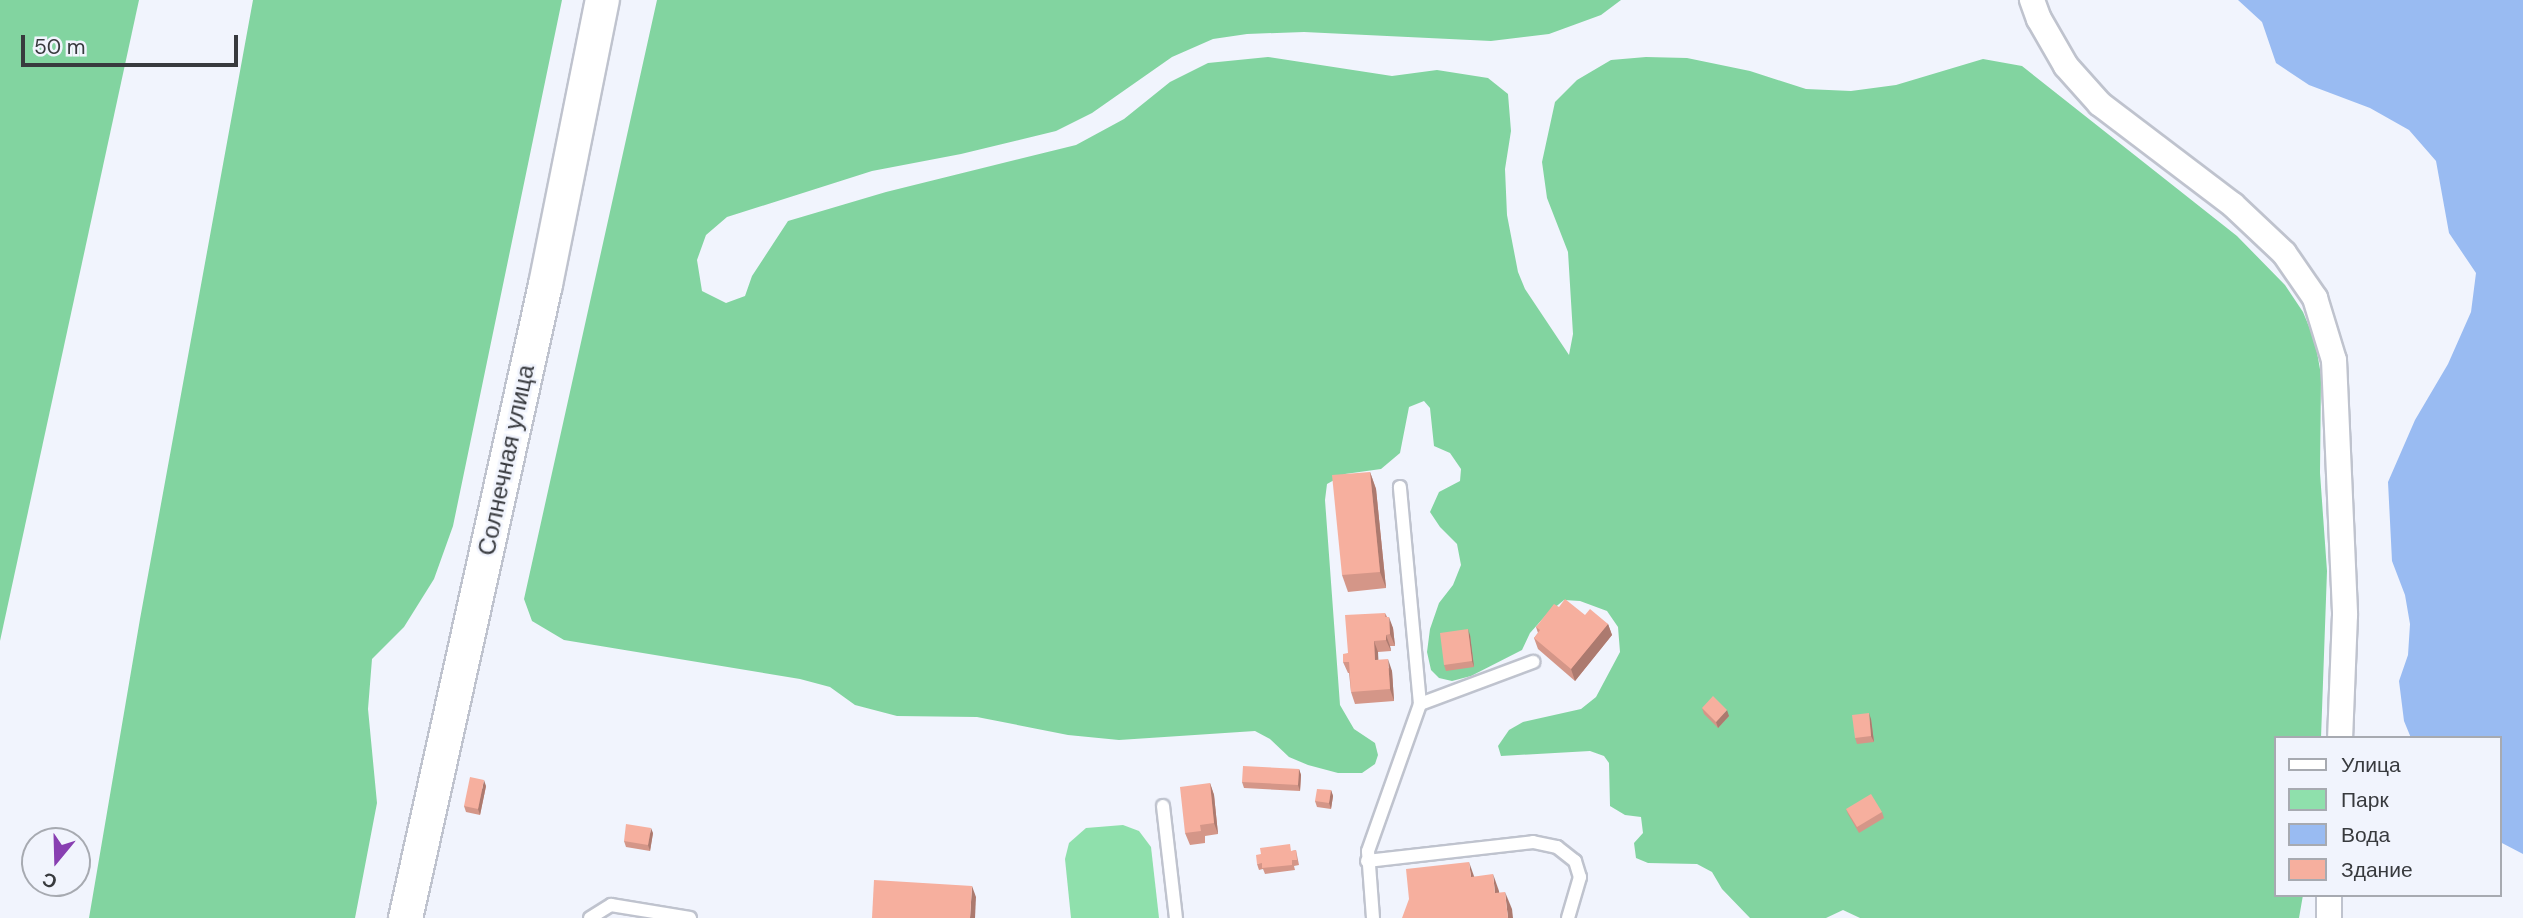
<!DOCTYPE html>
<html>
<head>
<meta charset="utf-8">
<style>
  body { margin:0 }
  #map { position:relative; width:2523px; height:918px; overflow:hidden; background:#f1f4fd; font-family:"DM Sans",sans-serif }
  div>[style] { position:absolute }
  .green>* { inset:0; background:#8fe0ac }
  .forest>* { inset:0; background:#82d4a0 }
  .water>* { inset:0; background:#99bbf2 }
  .roads { filter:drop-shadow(2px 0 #bfc3ce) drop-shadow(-2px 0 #bfc3ce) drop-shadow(0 2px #bfc3ce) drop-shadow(0 -2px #bfc3ce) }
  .lane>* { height:12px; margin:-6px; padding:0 6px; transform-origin:6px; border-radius:6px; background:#fff }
  .street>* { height:24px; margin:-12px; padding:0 12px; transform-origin:12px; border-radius:12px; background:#fff }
  .secondary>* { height:33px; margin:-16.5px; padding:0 16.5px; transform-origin:16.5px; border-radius:16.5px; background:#fff }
  .wall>* { inset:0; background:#d49688 }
  .shaded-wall>* { inset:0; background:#ac7a6f }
  .building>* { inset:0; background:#f6af9e }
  span { translate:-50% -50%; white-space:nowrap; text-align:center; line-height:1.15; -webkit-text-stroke:5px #f1f4fd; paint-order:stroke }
  .street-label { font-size:24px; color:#383a3e }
  .legend { position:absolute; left:2274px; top:736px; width:228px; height:161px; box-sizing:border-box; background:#f1f4fd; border:2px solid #a7aab1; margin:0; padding:9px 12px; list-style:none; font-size:21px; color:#383a3e }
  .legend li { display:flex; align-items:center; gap:14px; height:35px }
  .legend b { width:35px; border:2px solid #a7aab1 }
  .north { position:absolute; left:21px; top:827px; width:70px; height:70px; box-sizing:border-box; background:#f1f4fd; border:2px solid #a7aab1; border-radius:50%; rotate:199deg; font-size:19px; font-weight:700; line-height:28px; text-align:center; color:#383a3e }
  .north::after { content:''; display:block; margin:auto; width:24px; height:32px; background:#883fb1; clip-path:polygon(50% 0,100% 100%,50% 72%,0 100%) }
  .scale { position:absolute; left:21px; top:35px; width:217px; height:32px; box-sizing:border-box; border:4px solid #383a3e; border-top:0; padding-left:9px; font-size:21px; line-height:24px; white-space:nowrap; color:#383a3e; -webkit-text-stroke:5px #f1f4fd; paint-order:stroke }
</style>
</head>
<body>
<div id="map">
  <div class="green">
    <i style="clip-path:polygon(1123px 825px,1139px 831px,1151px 847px,1159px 918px,1071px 918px,1065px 859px,1069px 843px,1086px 828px)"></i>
  </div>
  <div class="forest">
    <i style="clip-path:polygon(0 0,139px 0,0 641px)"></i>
    <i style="clip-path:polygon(253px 0,562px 0,453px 526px,434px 579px,404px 627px,372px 659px,368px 709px,377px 803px,355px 918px,89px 918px,140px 619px)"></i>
    <i style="clip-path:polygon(657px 0,1621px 0,1601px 15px,1549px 34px,1491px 41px,1304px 32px,1247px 34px,1213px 39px,1172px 57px,1092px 113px,1056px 131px,961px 154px,872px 171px,727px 217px,706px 235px,697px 260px,702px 291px,726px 303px,745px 296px,752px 276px,788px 221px,886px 192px,1076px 145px,1124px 119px,1170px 82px,1208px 63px,1268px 57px,1392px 76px,1437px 70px,1488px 78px,1508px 94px,1511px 131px,1505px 169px,1507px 215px,1518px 272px,1525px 289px,1569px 355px,1573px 334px,1568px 252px,1547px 198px,1542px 162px,1555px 102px,1577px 80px,1611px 60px,1646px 57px,1687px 58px,1750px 71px,1806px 89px,1851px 91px,1896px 85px,1983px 59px,2022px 66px,2237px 236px,2285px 285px,2303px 312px,2315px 341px,2321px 375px,2320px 473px,2327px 571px,2321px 738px,2276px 738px,2276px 895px,2303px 895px,2299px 918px,1860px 918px,1843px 910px,1826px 918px,1750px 918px,1722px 889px,1712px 872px,1697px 864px,1648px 863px,1636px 858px,1634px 843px,1643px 833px,1641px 817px,1625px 815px,1610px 806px,1609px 763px,1604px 756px,1590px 751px,1501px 756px,1498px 746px,1509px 730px,1523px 722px,1581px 709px,1596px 697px,1620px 652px,1618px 627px,1607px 611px,1580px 601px,1564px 600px,1547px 614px,1530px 633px,1522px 650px,1471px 676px,1452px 681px,1439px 678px,1431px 670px,1427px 652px,1430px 629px,1439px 603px,1453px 585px,1461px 565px,1457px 544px,1440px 527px,1430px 512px,1439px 492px,1460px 481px,1461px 469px,1450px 453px,1434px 446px,1430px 408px,1424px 401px,1409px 407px,1400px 453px,1381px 469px,1345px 474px,1327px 484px,1325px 500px,1340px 705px,1354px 729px,1375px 743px,1378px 755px,1375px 764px,1362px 773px,1338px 773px,1308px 765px,1289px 757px,1270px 739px,1255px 731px,1119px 740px,1068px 735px,977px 717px,897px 716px,855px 705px,830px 687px,800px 679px,564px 640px,532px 621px,524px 599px)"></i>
  </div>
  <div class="water">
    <i style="clip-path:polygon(2238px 0,2523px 0,2523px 854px,2500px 842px,2500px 738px,2411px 738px,2404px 721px,2399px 681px,2408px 655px,2410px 624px,2405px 595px,2392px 561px,2388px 482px,2415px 420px,2448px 364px,2471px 312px,2476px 273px,2449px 233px,2436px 161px,2409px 130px,2370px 108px,2309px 85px,2276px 63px,2262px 22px)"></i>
  </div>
  <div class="roads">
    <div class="lane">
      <i style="left:1420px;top:704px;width:121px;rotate:-20.4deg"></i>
      <i style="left:1163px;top:806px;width:113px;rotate:83.4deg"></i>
      <i style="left:1367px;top:861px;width:167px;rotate:-6.5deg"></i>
      <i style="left:1533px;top:842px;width:25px;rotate:12deg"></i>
      <i style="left:1557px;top:847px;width:23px;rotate:38deg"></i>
      <i style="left:1575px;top:861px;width:17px;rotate:73deg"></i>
      <i style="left:1580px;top:877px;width:43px;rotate:106.3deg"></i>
      <i style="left:590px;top:918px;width:25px;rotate:-32deg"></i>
      <i style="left:611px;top:905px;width:80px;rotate:9.3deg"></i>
      <i style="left:1373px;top:918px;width:67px;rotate:-94.3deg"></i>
      <i style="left:1368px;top:851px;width:156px;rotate:-70.5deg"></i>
      <i style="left:1420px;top:704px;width:218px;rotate:-95.3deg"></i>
    </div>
    <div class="street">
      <i style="left:2032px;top:0;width:20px;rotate:70deg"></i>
      <i style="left:2039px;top:19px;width:54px;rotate:60.1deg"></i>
      <i style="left:2066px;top:66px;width:51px;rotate:48.2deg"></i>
      <i style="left:2100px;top:104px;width:167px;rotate:37.2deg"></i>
      <i style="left:2233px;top:205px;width:70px;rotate:43.3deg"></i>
      <i style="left:2284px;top:253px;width:55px;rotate:55.4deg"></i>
      <i style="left:2315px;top:298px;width:65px;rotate:73deg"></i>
      <i style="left:2334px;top:360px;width:255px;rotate:87.5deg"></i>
      <i style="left:2345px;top:615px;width:123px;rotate:92.3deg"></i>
      <i style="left:2329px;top:895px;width:23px;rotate:90deg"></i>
    </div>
    <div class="secondary">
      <i style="left:405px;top:918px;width:649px;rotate:-77.55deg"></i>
      <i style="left:545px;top:284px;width:290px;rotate:-78.7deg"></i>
    </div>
  </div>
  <div class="wall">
    <i style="clip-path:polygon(1370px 472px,1376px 489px,1386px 588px,1348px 592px,1342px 575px)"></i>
    <i style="clip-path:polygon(1559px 607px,1608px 624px,1612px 635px,1575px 681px,1538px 649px,1534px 638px,1538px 633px,1536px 627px)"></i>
    <i style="clip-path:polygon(1385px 613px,1393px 628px,1395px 646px,1390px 646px,1391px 651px,1378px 652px,1378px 660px,1392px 671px,1394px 701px,1355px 704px,1351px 692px,1349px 673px,1348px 673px,1343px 662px,1348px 653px)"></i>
    <i style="clip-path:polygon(1470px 635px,1474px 667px,1446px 671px,1444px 665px)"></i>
    <i style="clip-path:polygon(1702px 708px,1729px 716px,1718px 728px,1704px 714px)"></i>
    <i style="clip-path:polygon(1871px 719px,1874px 742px,1857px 744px,1855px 738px)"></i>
    <i style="clip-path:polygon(1299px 769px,1301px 775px,1300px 791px,1244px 788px,1242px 782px)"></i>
    <i style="clip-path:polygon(1210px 783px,1214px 795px,1218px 834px,1205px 836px,1205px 843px,1190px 845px,1185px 833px)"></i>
    <i style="clip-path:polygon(486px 786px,480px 815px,466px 812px,464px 806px)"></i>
    <i style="clip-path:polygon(1331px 790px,1333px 796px,1331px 809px,1317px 807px,1315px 801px)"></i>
    <i style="clip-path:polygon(1846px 809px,1882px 812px,1884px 818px,1859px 833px,1848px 814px)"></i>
    <i style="clip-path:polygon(653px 833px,650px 851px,626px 847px,624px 841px)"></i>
    <i style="clip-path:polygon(1296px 850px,1299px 865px,1294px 866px,1295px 870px,1265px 874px,1263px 869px,1259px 870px,1257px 864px,1292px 851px)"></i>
  </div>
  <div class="shaded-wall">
    <i style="clip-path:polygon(1370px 472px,1376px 489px,1386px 588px,1380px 572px)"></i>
    <i style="clip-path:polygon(1389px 617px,1393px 628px,1395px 646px,1390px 634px)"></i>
    <i style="clip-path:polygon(1608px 624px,1612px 635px,1575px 681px,1571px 669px)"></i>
    <i style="clip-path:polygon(1468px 629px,1470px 635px,1474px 667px,1472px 661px)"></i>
    <i style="clip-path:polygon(1386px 635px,1390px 646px,1391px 651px,1386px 640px)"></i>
    <i style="clip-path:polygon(1374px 641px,1378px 652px,1379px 672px,1375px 660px)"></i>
    <i style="clip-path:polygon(1388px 659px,1392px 671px,1394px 701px,1390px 689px)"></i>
    <i style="clip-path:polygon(1727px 710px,1729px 716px,1718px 728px,1716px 722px)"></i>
    <i style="clip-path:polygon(1869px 713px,1871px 719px,1874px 742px,1871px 736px)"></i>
    <i style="clip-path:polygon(1299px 769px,1301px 775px,1300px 791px,1298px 785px)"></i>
    <i style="clip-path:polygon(484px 780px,486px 786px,480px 815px,478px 809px)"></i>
    <i style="clip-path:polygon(1210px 783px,1214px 795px,1218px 834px,1214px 823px)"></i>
    <i style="clip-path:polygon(1331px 790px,1333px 796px,1331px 809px,1329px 803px)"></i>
    <i style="clip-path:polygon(651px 828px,653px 833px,650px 851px,648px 845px)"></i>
    <i style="clip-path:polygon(1469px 862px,1475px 879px,1471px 877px)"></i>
    <i style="clip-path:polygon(1493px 874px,1499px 891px,1501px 910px,1495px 893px)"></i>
    <i style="clip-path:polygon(972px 886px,976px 897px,975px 918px,970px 918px)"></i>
    <i style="clip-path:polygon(1505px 892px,1512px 909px,1513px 918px,1508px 918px)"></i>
  </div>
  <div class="building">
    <i style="clip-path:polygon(1370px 472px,1380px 572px,1342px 575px,1332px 475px)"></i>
    <i style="clip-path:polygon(1565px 599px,1585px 615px,1590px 609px,1608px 624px,1571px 669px,1534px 638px,1540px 630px,1536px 627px,1554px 604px,1559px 607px)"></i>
    <i style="clip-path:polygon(1385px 613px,1385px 617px,1389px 617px,1390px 634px,1386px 635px,1386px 640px,1374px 641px,1375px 660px,1388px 659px,1390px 689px,1351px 692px,1349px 662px,1343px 662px,1343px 654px,1348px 653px,1345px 615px)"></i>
    <i style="clip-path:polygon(1468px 629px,1472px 661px,1444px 665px,1440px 633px)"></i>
    <i style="clip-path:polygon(1713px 696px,1727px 710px,1716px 722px,1702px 708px)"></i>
    <i style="clip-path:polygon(1869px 713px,1871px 736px,1855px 738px,1852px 715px)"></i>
    <i style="clip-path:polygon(1243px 766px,1299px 769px,1298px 785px,1242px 782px)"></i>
    <i style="clip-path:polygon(470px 777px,484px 780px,478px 809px,464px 806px)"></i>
    <i style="clip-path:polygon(1210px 783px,1214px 823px,1200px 825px,1201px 831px,1185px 833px,1180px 787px)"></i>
    <i style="clip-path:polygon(1317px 789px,1331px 790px,1329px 803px,1315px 801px)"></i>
    <i style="clip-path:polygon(1871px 794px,1882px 812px,1857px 827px,1846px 809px)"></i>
    <i style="clip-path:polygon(626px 824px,651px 828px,648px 845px,624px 841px)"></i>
    <i style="clip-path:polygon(1290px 844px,1291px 851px,1296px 850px,1297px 860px,1292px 860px,1292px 865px,1262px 868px,1262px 863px,1257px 864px,1256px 855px,1261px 854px,1260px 848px)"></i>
    <i style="clip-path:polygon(1469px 862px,1471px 877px,1493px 874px,1495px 893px,1505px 892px,1508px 918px,1402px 918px,1409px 899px,1406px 869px)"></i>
    <i style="clip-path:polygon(874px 880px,972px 886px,970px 918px,872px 918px)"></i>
  </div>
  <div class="street-label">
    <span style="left:506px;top:460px;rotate:-78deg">Солнечная улица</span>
  </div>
  <ul class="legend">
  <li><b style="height:9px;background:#fff"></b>Улица</li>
  <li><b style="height:19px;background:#8fe0ac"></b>Парк</li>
  <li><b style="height:19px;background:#99bbf2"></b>Вода</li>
  <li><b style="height:19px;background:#f6af9e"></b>Здание</li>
  </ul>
  <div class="north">С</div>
  <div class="scale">50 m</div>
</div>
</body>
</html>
